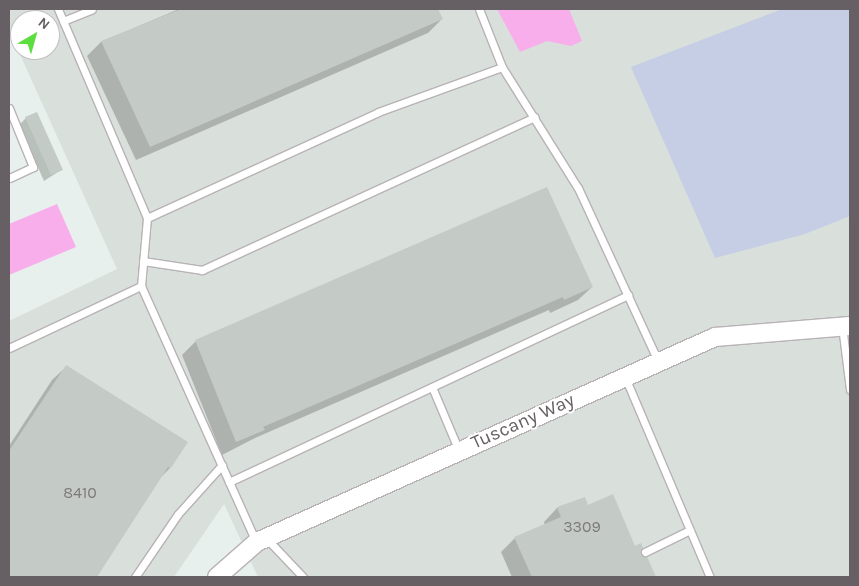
<!DOCTYPE html>
<html>
<head>
<meta charset="utf-8">
<style>
  body { margin:0 }
  #map { position:relative; width:859px; height:586px; overflow:hidden; background:#e7f0ec; font-family:Karla,sans-serif }
  div>[style] { position:absolute }
  .industrial>* { inset:0; background:#d9dfdb }
  .green>* { inset:0; background:#c6cee5 }
  .water>* { inset:0; background:#f9aeec }
  .shadow>* { inset:0; background:#0003 }
  .building>* { inset:0; background:#c4cbc6 }
  .roads { filter:drop-shadow(1px 0 #b8b2b6) drop-shadow(-1px 0 #b8b2b6) drop-shadow(0 1px #b8b2b6) drop-shadow(0 -1px #b8b2b6) }
  .service>* { height:7px; margin:-3.5px; padding:0 3.5px; transform-origin:3.5px; border-radius:3.5px; background:#fff }
  .tertiary>* { height:18px; margin:-9px; padding:0 9px; transform-origin:9px; border-radius:9px; background:#fff }
  span { translate:-50% -50%; white-space:nowrap; text-align:center; line-height:1.15; -webkit-text-stroke:4px #fff; paint-order:stroke }
  .number-label { font-size:16px; color:#7e7a7c }
  .number-label span { -webkit-text-stroke-width:0 }
  .street-label { font-size:19px; color:#665f64 }
  .frame { position:absolute; inset:0; border:10px solid #665f64; pointer-events:none }
  .north { position:absolute; left:10px; top:10px; width:50px; height:50px; box-sizing:border-box; background:#fff; border:1px solid #c2bfc1; border-radius:50%; rotate:38deg; font-size:14px; font-weight:700; line-height:20px; text-align:center; color:#665f64 }
  .north::after { content:''; display:block; margin:auto; width:18px; height:22px; background:#5edd40; clip-path:polygon(50% 0,100% 100%,50% 72%,0 100%) }
</style>
</head>
<body>
<div id="map">
  <div class="industrial">
    <i style="clip-path:polygon(evenodd,9px 9px,850px 9px,850px 577px,258px 577px,224px 504px,174px 577px,9px 577px,9px 321px,117px 269px,9px 30px,9px 9px,20px 20px,50px 20px,50px 50px,20px 50px,20px 20px)"></i>
  </div>
  <div class="green">
    <i style="clip-path:polygon(782px 9px,850px 9px,850px 216px,805px 234px,715px 258px,631px 67px)"></i>
  </div>
  <div class="water">
    <i style="clip-path:polygon(497px 9px,569px 9px,582px 41px,571px 46px,547px 41px,520px 52px)"></i>
    <i style="clip-path:polygon(57px 204px,76px 247px,9px 275px,9px 224px)"></i>
  </div>
  <div class="shadow">
    <i style="clip-path:polygon(179px 9px,437px 9px,442px 19px,428px 33px,136px 160px,87px 56px,101px 42px)"></i>
    <i style="clip-path:polygon(26px 118px,61px 170px,44px 181px,19px 125px)"></i>
    <i style="clip-path:polygon(592px 287px,578px 300px,550px 313px,549px 310px,255px 438px,222px 455px,182px 355px,196px 341px)"></i>
    <i style="clip-path:polygon(66px 367px,170px 468px,159px 479px,94px 577px,9px 577px,9px 446px,52px 380px)"></i>
    <i style="clip-path:polygon(584px 499px,587px 507px,634px 548px,641px 545px,655px 577px,512px 577px,501px 552px,515px 538px,545px 525px,544px 522px,557px 508px)"></i>
  </div>
  <div class="building">
    <i style="clip-path:polygon(181px 9px,438px 9px,443px 19px,150px 147px,101px 41px)"></i>
    <i style="clip-path:polygon(37px 112px,63px 170px,51px 175px,25px 117px)"></i>
    <i style="clip-path:polygon(547px 187px,593px 287px,564px 300px,563px 297px,263px 427px,265px 430px,236px 442px,195px 340px)"></i>
    <i style="clip-path:polygon(66px 365px,188px 442px,171px 468px,168px 467px,97px 577px,9px 577px,9px 451px)"></i>
    <i style="clip-path:polygon(613px 494px,635px 546px,641px 543px,656px 577px,532px 577px,514px 537px,561px 517px,557px 507px,585px 497px,588px 505px)"></i>
  </div>
  <div class="roads">
    <div class="service">
      <i style="left:58px;top:9px;width:227px;rotate:66.9deg"></i>
      <i style="left:147px;top:218px;width:68px;rotate:95deg"></i>
      <i style="left:141px;top:286px;width:281px;rotate:65.8deg"></i>
      <i style="left:63px;top:21px;width:31px;rotate:-22deg"></i>
      <i style="left:502px;top:67px;width:143px;rotate:57.9deg"></i>
      <i style="left:578px;top:188px;width:191px;rotate:65.2deg"></i>
      <i style="left:9px;top:108px;width:64px;rotate:67.9deg"></i>
      <i style="left:33px;top:167px;width:26px;rotate:155deg"></i>
      <i style="left:147px;top:218px;width:254px;rotate:-24.6deg"></i>
      <i style="left:378px;top:112px;width:132px;rotate:-19.9deg"></i>
      <i style="left:502px;top:67px;width:62px;rotate:-111.6deg"></i>
      <i style="left:143px;top:261px;width:60px;rotate:8.7deg"></i>
      <i style="left:202px;top:270px;width:366px;rotate:-24.7deg"></i>
      <i style="left:842px;top:326px;width:64px;rotate:82.8deg"></i>
      <i style="left:9px;top:348px;width:146px;rotate:-25.2deg"></i>
      <i style="left:625px;top:377px;width:217px;rotate:67deg"></i>
      <i style="left:432px;top:387px;width:69px;rotate:67.1deg"></i>
      <i style="left:229px;top:482px;width:441px;rotate:-25.1deg"></i>
      <i style="left:266px;top:538px;width:54px;rotate:46.5deg"></i>
      <i style="left:645px;top:552px;width:50px;rotate:-26.1deg"></i>
      <i style="left:135px;top:577px;width:76px;rotate:-55.7deg"></i>
      <i style="left:178px;top:514px;width:66px;rotate:-48.1deg"></i>
    </div>
    <div class="tertiary">
      <i style="left:217px;top:577px;width:53px;rotate:-41.2deg"></i>
      <i style="left:257px;top:542px;width:502px;rotate:-24.11deg"></i>
      <i style="left:715px;top:337px;width:135px;rotate:-4.7deg"></i>
    </div>
  </div>
  <div class="number-label">
    <span style="left:80px;top:493px">8410</span>
    <span style="left:582px;top:527px">3309</span>
  </div>
  <div class="street-label">
    <span style="left:523px;top:422px;rotate:-24deg">Tuscany Way</span>
  </div>
  <div class="frame"></div>
  <div class="north">N</div>
</div>
</body>
</html>
